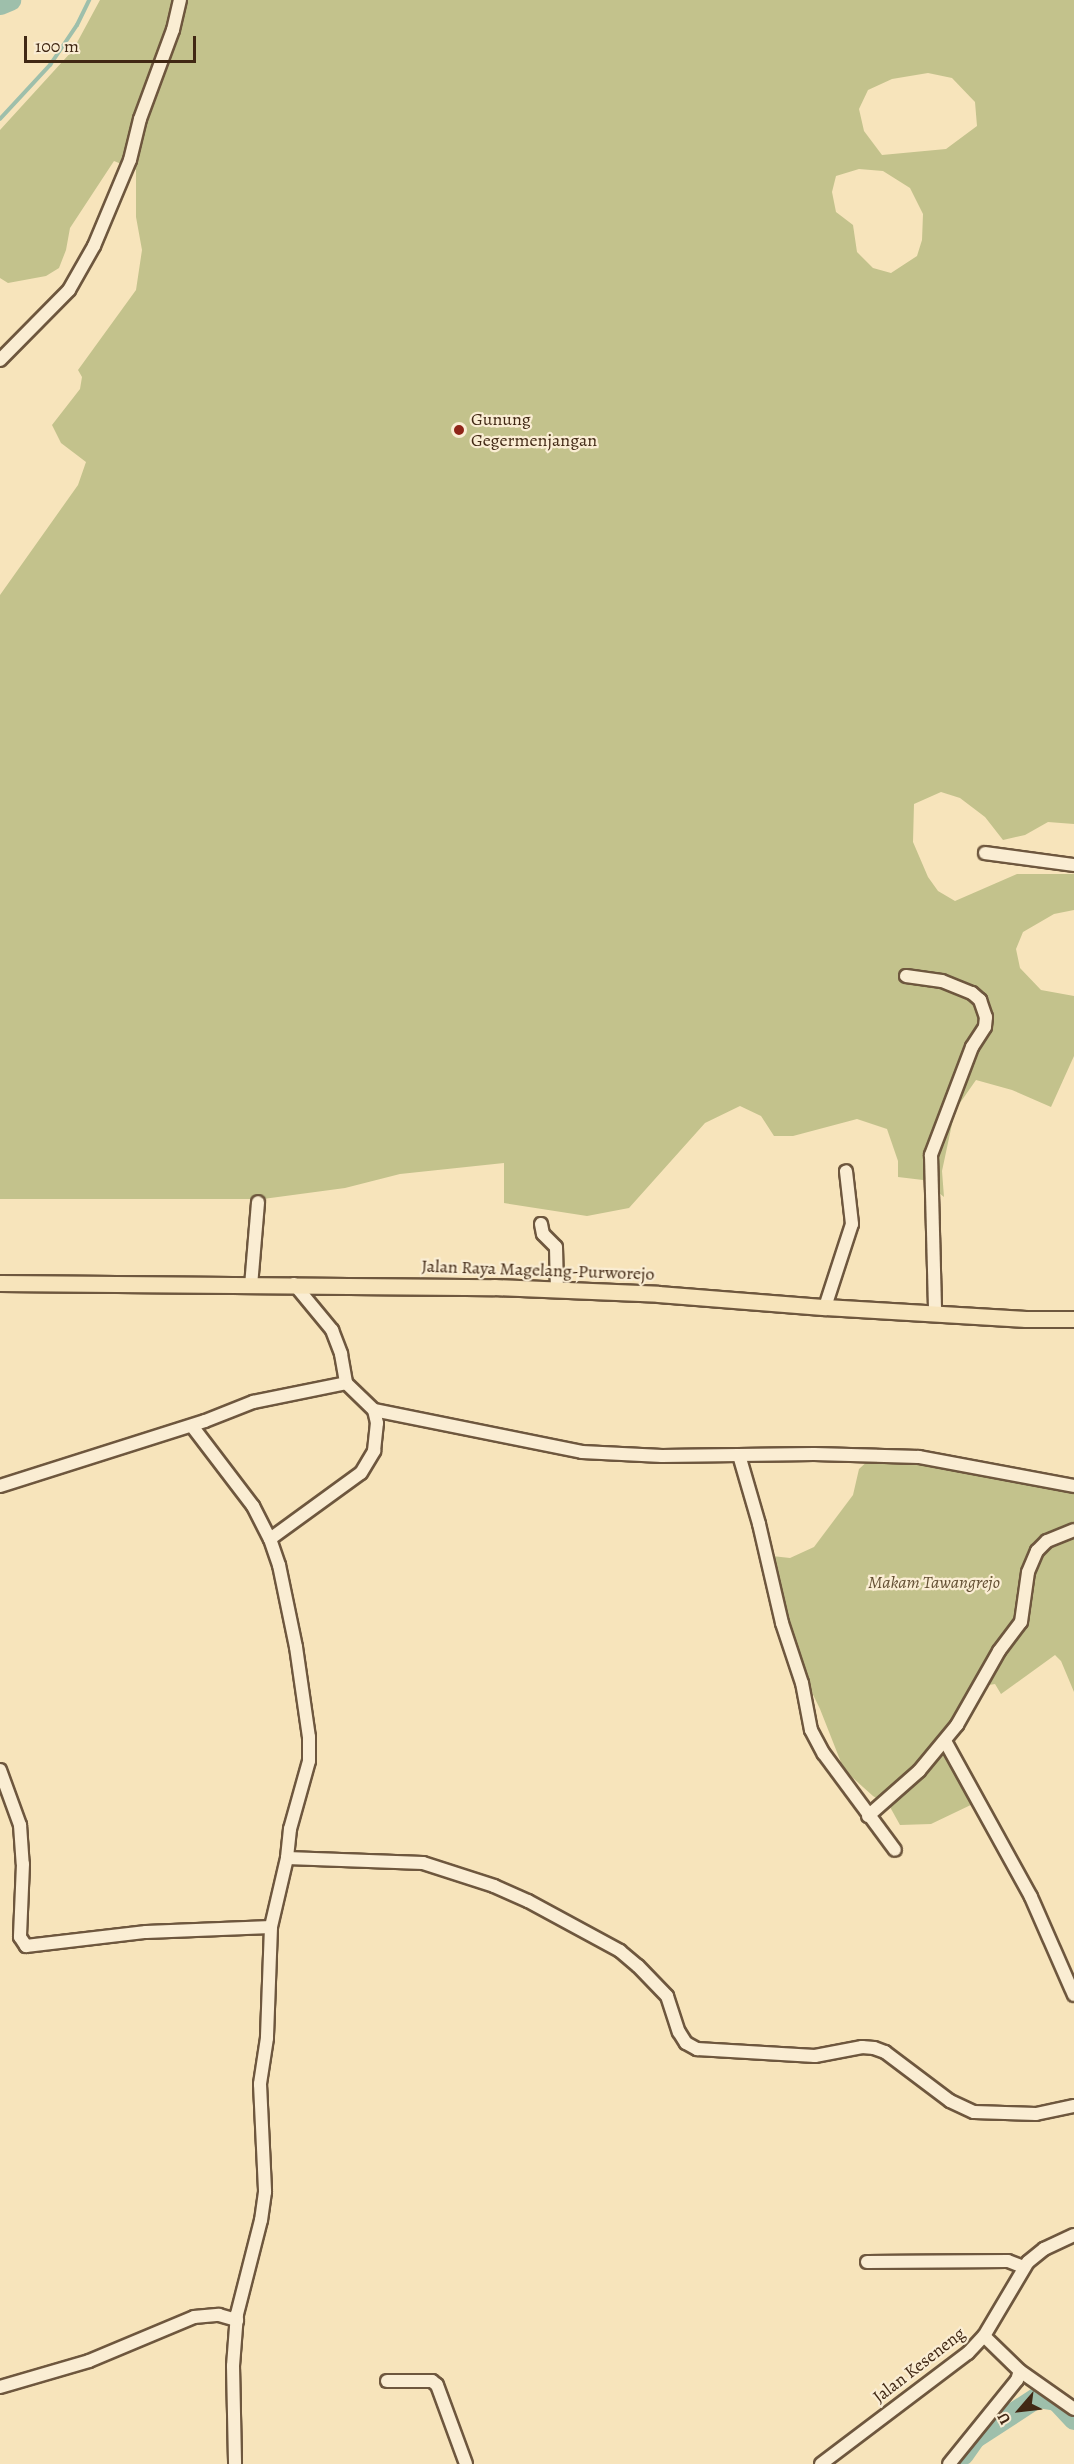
<!DOCTYPE html>
<html>
<head>
<meta charset="utf-8">
<style>
  body { margin:0 }
  #map { position:relative; width:1074px; height:2464px; overflow:hidden; background:#f7e4bb; font-family:Alegreya,serif }
  div>[style] { position:absolute }
  .green>* { inset:0; background:#c3c28c }
  .stream>* { height:4px; margin:-2px; padding:0 2px; transform-origin:2px; border-radius:2px; background:#9ebfab }
  .river>* { height:21px; margin:-10.5px; padding:0 10.5px; transform-origin:10.5px; border-radius:10.5px; background:#9ebfab }
  .roads { filter:drop-shadow(2px 0 #6e573e) drop-shadow(-2px 0 #6e573e) drop-shadow(0 2px #6e573e) drop-shadow(0 -2px #6e573e) }
  .minor>* { height:12px; margin:-6px; padding:0 6px; transform-origin:6px; border-radius:6px; background:#faedd3 }
  .major>* { height:15px; margin:-7.5px; padding:0 7.5px; transform-origin:7.5px; border-radius:7.5px; background:#f7e4bb }
  .dots>* { width:16px; height:16px; translate:-50% -50%; box-sizing:border-box; border:3px solid #faedd3; border-radius:50% }
  span { translate:-50% -50%; white-space:nowrap; text-align:center; line-height:1.15; -webkit-text-stroke:4.5px #faedd3; paint-order:stroke }
  .poi-label { font-size:18px; color:#412814 }
  .left { translate:0 -50%; text-align:left }
  .street-label { font-size:18px; color:#412814 }
  .park-label { font-size:18px; color:#624e32; font-style:italic }
  .north { position:absolute; left:990px; top:2380px; width:60px; height:60px; -webkit-text-stroke:4px #faedd3; paint-order:stroke; rotate:242deg; font-size:16px; font-weight:700; line-height:24px; text-align:center; color:#412814 }
  .north::after { content:''; display:block; margin:auto; width:21px; height:27px; background:#412814; clip-path:polygon(50% 0,100% 100%,50% 72%,0 100%) }
  .scale { position:absolute; left:24px; top:36px; width:172px; height:27px; box-sizing:border-box; border:3px solid #412814; border-top:0; padding-left:8px; font-size:18px; line-height:21px; white-space:nowrap; color:#412814; -webkit-text-stroke:4px #faedd3; paint-order:stroke }
</style>
</head>
<body>
<div id="map">
  <div class="green">
    <i style="clip-path:polygon(evenodd,100px 0,1074px 0,1074px 824px,1048px 822px,1025px 835px,1003px 840px,985px 817px,960px 798px,941px 792px,914px 804px,913px 842px,928px 877px,938px 891px,955px 901px,1017px 874px,1074px 874px,1074px 910px,1054px 914px,1023px 932px,1016px 949px,1020px 968px,1041px 990px,1074px 996px,1074px 1056px,1051px 1107px,1012px 1090px,976px 1080px,955px 1110px,942px 1171px,944px 1197px,923px 1180px,898px 1177px,898px 1161px,887px 1129px,857px 1119px,793px 1136px,774px 1136px,761px 1116px,740px 1106px,705px 1123px,629px 1208px,587px 1216px,504px 1203px,504px 1163px,400px 1174px,345px 1188px,263px 1199px,0 1199px,0 595px,78px 485px,86px 462px,61px 443px,52px 425px,80px 389px,82px 377px,78px 370px,136px 290px,142px 250px,136px 217px,136px 170px,114px 161px,70px 228px,66px 250px,59px 268px,46px 276px,8px 283px,0 278px,0 130px,73px 50px,100px 0,928px 73px,952px 78px,975px 102px,977px 126px,946px 149px,882px 155px,864px 131px,859px 109px,868px 90px,892px 79px,928px 73px,100px 0,859px 169px,883px 171px,910px 188px,923px 214px,922px 240px,917px 256px,891px 273px,873px 268px,857px 252px,853px 225px,836px 212px,832px 192px,836px 176px,859px 169px)"></i>
    <i style="clip-path:polygon(870px 1459px,921px 1462px,1074px 1493px,1074px 1692px,1061px 1661px,1055px 1655px,1001px 1694px,995px 1684px,983px 1686px,956px 1731px,951px 1746px,977px 1802px,931px 1824px,900px 1825px,890px 1807px,873px 1796px,844px 1770px,820px 1709px,781px 1629px,772px 1556px,790px 1558px,814px 1547px,853px 1495px,859px 1469px)"></i>
  </div>
  <div class="stream">
    <i style="left:0;top:119px;width:74px;rotate:-47.2deg"></i>
    <i style="left:50px;top:65px;width:48px;rotate:-56deg"></i>
    <i style="left:77px;top:25px;width:28px;rotate:-64deg"></i>
  </div>
  <div class="river">
    <i style="left:0;top:4px;width:11px;rotate:-22deg"></i>
    <i style="left:963px;top:2454px;width:19px;rotate:-55deg"></i>
    <i style="left:974px;top:2438px;width:75px;rotate:-33.1deg"></i>
    <i style="left:1037px;top:2397px;width:19px;rotate:9deg"></i>
    <i style="left:1056px;top:2400px;width:26px;rotate:47deg"></i>
  </div>
  <div class="roads">
    <div class="minor">
      <i style="left:0;top:360px;width:98px;rotate:-45.4deg"></i>
      <i style="left:69px;top:290px;width:51px;rotate:-60.4deg"></i>
      <i style="left:94px;top:246px;width:93px;rotate:-67.3deg"></i>
      <i style="left:130px;top:160px;width:42px;rotate:-76.3deg"></i>
      <i style="left:140px;top:119px;width:95px;rotate:-69.7deg"></i>
      <i style="left:173px;top:30px;width:31px;rotate:-77deg"></i>
      <i style="left:985px;top:853px;width:90px;rotate:7.7deg"></i>
      <i style="left:906px;top:976px;width:36px;rotate:8deg"></i>
      <i style="left:942px;top:981px;width:32px;rotate:22deg"></i>
      <i style="left:972px;top:993px;width:11px;rotate:41deg"></i>
      <i style="left:980px;top:1000px;width:18px;rotate:71deg"></i>
      <i style="left:986px;top:1017px;width:10px;rotate:96deg"></i>
      <i style="left:985px;top:1027px;width:24px;rotate:123deg"></i>
      <i style="left:972px;top:1047px;width:116px;rotate:110.8deg"></i>
      <i style="left:931px;top:1155px;width:158px;rotate:88.5deg"></i>
      <i style="left:541px;top:1224px;width:10px;rotate:79deg"></i>
      <i style="left:543px;top:1234px;width:18px;rotate:45deg"></i>
      <i style="left:556px;top:1247px;width:43px;rotate:88.7deg"></i>
      <i style="left:294px;top:1284px;width:60px;rotate:50.4deg"></i>
      <i style="left:332px;top:1330px;width:26px;rotate:69deg"></i>
      <i style="left:341px;top:1354px;width:29px;rotate:80deg"></i>
      <i style="left:251px;top:1286px;width:84px;rotate:-85.2deg"></i>
      <i style="left:825px;top:1307px;width:87px;rotate:-72deg"></i>
      <i style="left:852px;top:1224px;width:53px;rotate:-96.5deg"></i>
      <i style="left:192px;top:1426px;width:101px;rotate:52.7deg"></i>
      <i style="left:253px;top:1506px;width:37px;rotate:63deg"></i>
      <i style="left:270px;top:1539px;width:28px;rotate:71deg"></i>
      <i style="left:279px;top:1565px;width:84px;rotate:78.3deg"></i>
      <i style="left:296px;top:1647px;width:91px;rotate:81.8deg"></i>
      <i style="left:309px;top:1737px;width:24px;rotate:90deg"></i>
      <i style="left:309px;top:1761px;width:71px;rotate:105.6deg"></i>
      <i style="left:290px;top:1829px;width:29px;rotate:96deg"></i>
      <i style="left:287px;top:1858px;width:71px;rotate:103.1deg"></i>
      <i style="left:271px;top:1927px;width:111px;rotate:92.1deg"></i>
      <i style="left:267px;top:2038px;width:47px;rotate:98.7deg"></i>
      <i style="left:260px;top:2084px;width:108px;rotate:87.3deg"></i>
      <i style="left:265px;top:2192px;width:28px;rotate:98deg"></i>
      <i style="left:261px;top:2220px;width:97px;rotate:104.3deg"></i>
      <i style="left:237px;top:2314px;width:52px;rotate:94.4deg"></i>
      <i style="left:233px;top:2366px;width:98px;rotate:88.8deg"></i>
      <i style="left:739px;top:1455px;width:72px;rotate:73.8deg"></i>
      <i style="left:759px;top:1524px;width:102px;rotate:76.9deg"></i>
      <i style="left:782px;top:1623px;width:63px;rotate:71.6deg"></i>
      <i style="left:802px;top:1683px;width:48px;rotate:79.2deg"></i>
      <i style="left:811px;top:1730px;width:27px;rotate:62deg"></i>
      <i style="left:824px;top:1754px;width:119px;rotate:53.5deg"></i>
      <i style="left:0;top:1486px;width:215px;rotate:-17.6deg"></i>
      <i style="left:205px;top:1421px;width:52px;rotate:-21.6deg"></i>
      <i style="left:253px;top:1402px;width:95px;rotate:-11.5deg"></i>
      <i style="left:346px;top:1383px;width:39px;rotate:44deg"></i>
      <i style="left:374px;top:1410px;width:212px;rotate:11.4deg"></i>
      <i style="left:582px;top:1452px;width:80px;rotate:2.9deg"></i>
      <i style="left:662px;top:1456px;width:152px;rotate:-0.8deg"></i>
      <i style="left:814px;top:1454px;width:105px;rotate:1.6deg"></i>
      <i style="left:919px;top:1457px;width:158px;rotate:10.6deg"></i>
      <i style="left:270px;top:1539px;width:112px;rotate:-36deg"></i>
      <i style="left:361px;top:1473px;width:26px;rotate:-59deg"></i>
      <i style="left:374px;top:1451px;width:28px;rotate:-84deg"></i>
      <i style="left:377px;top:1423px;width:13px;rotate:-103deg"></i>
      <i style="left:945px;top:1741px;width:178px;rotate:61.1deg"></i>
      <i style="left:1031px;top:1897px;width:107px;rotate:66.3deg"></i>
      <i style="left:0;top:1770px;width:59px;rotate:70deg"></i>
      <i style="left:20px;top:1825px;width:39px;rotate:86deg"></i>
      <i style="left:23px;top:1864px;width:73px;rotate:92.4deg"></i>
      <i style="left:20px;top:1937px;width:11px;rotate:56deg"></i>
      <i style="left:26px;top:1946px;width:121px;rotate:-6.7deg"></i>
      <i style="left:146px;top:1932px;width:125px;rotate:-2.3deg"></i>
      <i style="left:868px;top:1816px;width:68px;rotate:-41.4deg"></i>
      <i style="left:919px;top:1771px;width:60px;rotate:-50.4deg"></i>
      <i style="left:957px;top:1725px;width:85px;rotate:-60.4deg"></i>
      <i style="left:999px;top:1651px;width:36px;rotate:-53deg"></i>
      <i style="left:1021px;top:1622px;width:50px;rotate:-82deg"></i>
      <i style="left:1028px;top:1572px;width:23px;rotate:-67deg"></i>
      <i style="left:1037px;top:1551px;width:14px;rotate:-45deg"></i>
      <i style="left:1047px;top:1541px;width:29px;rotate:-22deg"></i>
      <i style="left:287px;top:1858px;width:136px;rotate:2.1deg"></i>
      <i style="left:423px;top:1863px;width:75px;rotate:17.9deg"></i>
      <i style="left:494px;top:1886px;width:37px;rotate:24deg"></i>
      <i style="left:528px;top:1901px;width:105px;rotate:28.5deg"></i>
      <i style="left:620px;top:1951px;width:23px;rotate:40deg"></i>
      <i style="left:638px;top:1966px;width:42px;rotate:46deg"></i>
      <i style="left:667px;top:1996px;width:38px;rotate:72deg"></i>
      <i style="left:679px;top:2032px;width:13px;rotate:58deg"></i>
      <i style="left:686px;top:2043px;width:13px;rotate:29deg"></i>
      <i style="left:697px;top:2049px;width:118px;rotate:3.4deg"></i>
      <i style="left:815px;top:2056px;width:48px;rotate:-10.8deg"></i>
      <i style="left:862px;top:2047px;width:12px;rotate:5deg"></i>
      <i style="left:874px;top:2048px;width:12px;rotate:20deg"></i>
      <i style="left:885px;top:2052px;width:81px;rotate:37deg"></i>
      <i style="left:950px;top:2101px;width:26px;rotate:25deg"></i>
      <i style="left:974px;top:2112px;width:62px;rotate:1.8deg"></i>
      <i style="left:1036px;top:2114px;width:39px;rotate:-12deg"></i>
      <i style="left:867px;top:2262px;width:141px;rotate:-0.4deg"></i>
      <i style="left:1008px;top:2261px;width:17px;rotate:21deg"></i>
      <i style="left:984px;top:2336px;width:50px;rotate:44.2deg"></i>
      <i style="left:1020px;top:2371px;width:66px;rotate:35.1deg"></i>
      <i style="left:387px;top:2381px;width:45px"></i>
      <i style="left:432px;top:2381px;width:6px;rotate:39deg"></i>
      <i style="left:437px;top:2385px;width:84px;rotate:69.8deg"></i>
      <i style="left:0;top:2387px;width:93px;rotate:-16.3deg"></i>
      <i style="left:89px;top:2361px;width:114px;rotate:-22.7deg"></i>
      <i style="left:194px;top:2317px;width:25px;rotate:-5deg"></i>
      <i style="left:219px;top:2315px;width:19px;rotate:16deg"></i>
      <i style="left:821px;top:2464px;width:184px;rotate:-37.1deg"></i>
      <i style="left:968px;top:2353px;width:23px;rotate:-47deg"></i>
      <i style="left:984px;top:2336px;width:86px;rotate:-59.3deg"></i>
      <i style="left:1028px;top:2262px;width:21px;rotate:-39deg"></i>
      <i style="left:1044px;top:2249px;width:33px;rotate:-25deg"></i>
      <i style="left:949px;top:2464px;width:108px;rotate:-51deg"></i>
      <i style="left:1017px;top:2380px;width:9px;rotate:-72deg"></i>
    </div>
    <div class="major">
      <i style="left:0;top:1283px;width:494px;rotate:0.5deg"></i>
      <i style="left:494px;top:1287px;width:164px;rotate:2.4deg"></i>
      <i style="left:658px;top:1294px;width:168px;rotate:4.5deg"></i>
      <i style="left:825px;top:1307px;width:201px;rotate:3.4deg"></i>
      <i style="left:1026px;top:1319px;width:48px"></i>
    </div>
  </div>
  <div class="dots">
    <i style="left:459px;top:430px;background:#8f2418"></i>
  </div>
  <div class="poi-label">
    <span class="left" style="left:471px;top:430px">Gunung<br>Gegermenjangan</span>
  </div>
  <div class="street-label">
    <span style="left:538px;top:1270px;rotate:2deg">Jalan Raya Magelang-Purworejo</span>
    <span style="left:919px;top:2365px;rotate:-38deg">Jalan Keseneng</span>
  </div>
  <div class="park-label">
    <span style="left:934px;top:1582px">Makam Tawangrejo</span>
  </div>
  <div class="north">U</div>
  <div class="scale">100 m</div>
</div>
</body>
</html>
